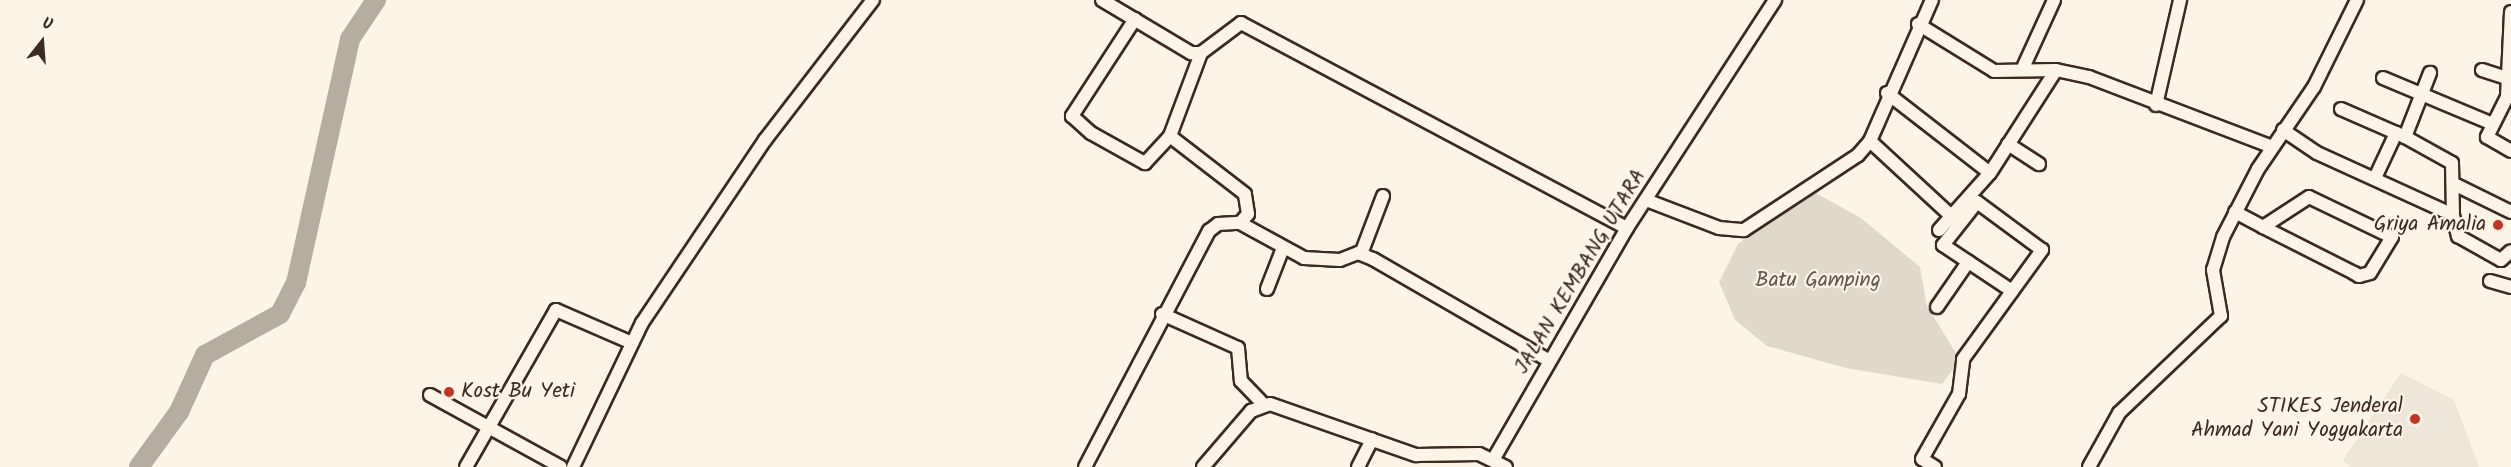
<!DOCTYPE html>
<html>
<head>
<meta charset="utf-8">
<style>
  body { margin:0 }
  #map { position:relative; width:2511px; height:467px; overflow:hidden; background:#fcf5e5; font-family:Kalam,sans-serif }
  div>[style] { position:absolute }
  .built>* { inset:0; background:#eee6d6 }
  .green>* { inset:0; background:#e0d8c8 }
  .river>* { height:20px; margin:-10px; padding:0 10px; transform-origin:10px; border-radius:10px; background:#b7ad9e }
  .roads { filter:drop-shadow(2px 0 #3b2a1e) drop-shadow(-2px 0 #3b2a1e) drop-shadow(0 2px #3b2a1e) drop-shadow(0 -2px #3b2a1e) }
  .minor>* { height:12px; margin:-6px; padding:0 6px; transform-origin:6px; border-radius:6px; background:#fcf5e5 }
  .dots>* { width:16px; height:16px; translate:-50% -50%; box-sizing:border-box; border:3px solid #fcf5e5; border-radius:50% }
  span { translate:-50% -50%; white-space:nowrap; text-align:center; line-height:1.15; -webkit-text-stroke:4.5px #fcf5e5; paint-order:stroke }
  .poi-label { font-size:21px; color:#3b2a1e }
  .right { translate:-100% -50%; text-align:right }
  .left { translate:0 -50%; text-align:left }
  .street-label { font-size:21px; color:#3b2a1e }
  .park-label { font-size:21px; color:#645648 }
  .north { position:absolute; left:12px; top:12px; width:60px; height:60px; -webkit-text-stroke:4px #fcf5e5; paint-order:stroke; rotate:17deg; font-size:16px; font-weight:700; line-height:24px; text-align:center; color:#3b2a1e }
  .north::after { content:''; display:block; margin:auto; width:21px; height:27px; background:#3b2a1e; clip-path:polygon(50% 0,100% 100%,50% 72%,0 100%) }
</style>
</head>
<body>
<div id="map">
  <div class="built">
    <i style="clip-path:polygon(2401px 373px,2454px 400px,2479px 467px,2350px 467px,2343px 460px)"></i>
  </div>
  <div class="green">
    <i style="clip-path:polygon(1810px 190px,1861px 218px,1920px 267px,1927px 306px,1960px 360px,1942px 384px,1846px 368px,1767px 346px,1735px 320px,1719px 282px,1738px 244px)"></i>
  </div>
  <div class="river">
    <i style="left:139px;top:467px;width:68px;rotate:-54deg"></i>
    <i style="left:179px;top:412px;width:63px;rotate:-65.5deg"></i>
    <i style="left:205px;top:355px;width:85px;rotate:-28.7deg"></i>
    <i style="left:280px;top:314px;width:35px;rotate:-63deg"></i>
    <i style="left:296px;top:283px;width:250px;rotate:-77.5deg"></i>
    <i style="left:350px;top:39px;width:47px;rotate:-56.3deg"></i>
  </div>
  <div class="roads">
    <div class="minor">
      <i style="left:1102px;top:0;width:104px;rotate:30.8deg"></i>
      <i style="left:1191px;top:53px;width:10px"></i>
      <i style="left:1201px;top:53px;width:50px;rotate:-36.9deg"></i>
      <i style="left:1241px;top:23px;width:437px;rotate:28deg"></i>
      <i style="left:2511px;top:12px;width:85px;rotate:92.7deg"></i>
      <i style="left:2507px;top:97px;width:45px;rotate:116.6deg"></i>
      <i style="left:2487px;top:137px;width:28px;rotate:30deg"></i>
      <i style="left:1135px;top:19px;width:116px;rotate:123deg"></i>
      <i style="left:1072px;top:116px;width:25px;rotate:42deg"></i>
      <i style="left:1091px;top:133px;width:62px;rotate:29.1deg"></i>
      <i style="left:1145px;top:163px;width:37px;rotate:-47deg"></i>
      <i style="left:1918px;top:24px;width:89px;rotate:31.7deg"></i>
      <i style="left:1994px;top:71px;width:62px;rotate:-0.9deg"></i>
      <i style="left:2056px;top:70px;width:34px;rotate:12deg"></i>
      <i style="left:2089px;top:77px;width:196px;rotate:20.9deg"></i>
      <i style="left:2022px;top:70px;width:77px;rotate:-65.4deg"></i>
      <i style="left:2482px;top:70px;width:26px;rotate:18deg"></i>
      <i style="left:2383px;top:78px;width:119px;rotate:22.7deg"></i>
      <i style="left:1887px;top:93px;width:130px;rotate:37.8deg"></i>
      <i style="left:1990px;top:173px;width:122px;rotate:-57.3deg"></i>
      <i style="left:2156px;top:105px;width:108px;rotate:-77.1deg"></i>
      <i style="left:2341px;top:109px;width:70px;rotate:23.6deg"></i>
      <i style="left:2283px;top:130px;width:41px;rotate:34.1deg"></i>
      <i style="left:2317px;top:153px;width:149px;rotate:24.5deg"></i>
      <i style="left:2453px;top:215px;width:52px;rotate:-91.1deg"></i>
      <i style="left:2452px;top:163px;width:54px;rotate:-151deg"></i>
      <i style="left:2405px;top:137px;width:69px;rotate:-68.7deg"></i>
      <i style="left:1870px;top:141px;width:108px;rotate:42.7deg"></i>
      <i style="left:2008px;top:144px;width:37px;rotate:33deg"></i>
      <i style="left:2375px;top:178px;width:50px;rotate:-65deg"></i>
      <i style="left:2456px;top:185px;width:61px;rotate:26.1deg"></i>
      <i style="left:1646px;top:200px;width:78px;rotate:21deg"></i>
      <i style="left:1719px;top:228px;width:25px;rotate:5deg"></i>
      <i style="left:1744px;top:230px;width:136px;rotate:-33.3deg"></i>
      <i style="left:1858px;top:155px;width:18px;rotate:-49deg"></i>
      <i style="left:1870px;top:141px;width:154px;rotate:-66.3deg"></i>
      <i style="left:2235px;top:212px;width:32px;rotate:28deg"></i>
      <i style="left:2263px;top:227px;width:102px;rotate:26.8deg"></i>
      <i style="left:2354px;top:273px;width:6px;rotate:31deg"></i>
      <i style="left:2359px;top:276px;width:11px;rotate:-15deg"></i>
      <i style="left:2370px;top:273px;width:42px;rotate:-58.6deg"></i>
      <i style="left:2392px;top:237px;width:92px;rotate:-154.3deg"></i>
      <i style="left:2309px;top:197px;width:55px;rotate:146.9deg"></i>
      <i style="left:2453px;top:215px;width:22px;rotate:77deg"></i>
      <i style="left:2458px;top:236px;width:49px;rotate:29.2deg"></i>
      <i style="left:2501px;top:260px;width:13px;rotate:-42deg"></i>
      <i style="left:1240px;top:223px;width:73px;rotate:28.7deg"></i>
      <i style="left:1304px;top:258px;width:36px;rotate:3deg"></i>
      <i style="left:1340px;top:260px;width:19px;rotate:-21deg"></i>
      <i style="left:1358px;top:253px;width:16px;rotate:22deg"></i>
      <i style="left:1373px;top:259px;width:204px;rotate:30deg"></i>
      <i style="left:1939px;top:230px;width:76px;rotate:-48.2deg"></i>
      <i style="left:1361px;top:254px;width:62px;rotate:-69.2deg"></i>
      <i style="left:2490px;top:281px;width:22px;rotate:16deg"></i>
      <i style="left:1267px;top:289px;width:44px;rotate:-68.7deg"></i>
      <i style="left:1937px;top:307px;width:55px;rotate:-55.4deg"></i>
      <i style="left:1162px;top:314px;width:83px;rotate:24.1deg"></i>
      <i style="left:1238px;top:348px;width:33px;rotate:85deg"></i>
      <i style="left:1241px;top:381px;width:32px;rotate:46deg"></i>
      <i style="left:430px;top:395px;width:149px;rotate:28.8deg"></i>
      <i style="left:1493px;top:460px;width:268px;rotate:-60deg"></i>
      <i style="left:1627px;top:228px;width:272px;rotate:-57deg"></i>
      <i style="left:466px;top:467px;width:181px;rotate:-60.2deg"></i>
      <i style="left:556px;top:310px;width:81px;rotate:23.4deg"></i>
      <i style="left:573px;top:467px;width:160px;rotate:-64.4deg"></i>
      <i style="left:642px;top:323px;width:220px;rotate:-56.1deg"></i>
      <i style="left:765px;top:140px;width:177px;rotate:-52.4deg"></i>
      <i style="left:1085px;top:467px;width:267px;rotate:-62.3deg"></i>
      <i style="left:1209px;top:231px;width:11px;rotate:-38deg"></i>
      <i style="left:1218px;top:224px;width:22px;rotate:-3deg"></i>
      <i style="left:1240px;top:223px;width:12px;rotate:-48deg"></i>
      <i style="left:1248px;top:214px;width:20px;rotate:-99deg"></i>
      <i style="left:1245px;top:194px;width:95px;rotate:-142.3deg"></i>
      <i style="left:1170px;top:136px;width:89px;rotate:-69.5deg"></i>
      <i style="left:1203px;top:467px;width:74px;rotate:-49.4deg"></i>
      <i style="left:1251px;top:411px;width:20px;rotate:-20deg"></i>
      <i style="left:1270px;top:404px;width:155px;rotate:19.3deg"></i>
      <i style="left:1416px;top:455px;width:63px;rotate:-0.9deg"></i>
      <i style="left:1479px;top:454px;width:30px;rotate:26deg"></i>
      <i style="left:1358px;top:467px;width:31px;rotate:-63deg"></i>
      <i style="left:1935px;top:467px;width:15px;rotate:-148deg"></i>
      <i style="left:1922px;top:459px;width:75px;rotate:-60.4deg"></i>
      <i style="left:1959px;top:394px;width:35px;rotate:-83deg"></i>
      <i style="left:1963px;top:359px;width:135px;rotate:-54.1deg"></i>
      <i style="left:2042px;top:250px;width:81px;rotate:-143.6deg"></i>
      <i style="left:1977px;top:202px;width:55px;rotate:128.3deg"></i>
      <i style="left:1943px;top:245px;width:83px;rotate:33.7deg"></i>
      <i style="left:2089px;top:467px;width:62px;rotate:-60.9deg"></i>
      <i style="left:2119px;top:413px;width:141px;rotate:-43.6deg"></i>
      <i style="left:2221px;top:316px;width:47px;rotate:-99.9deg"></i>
      <i style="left:2213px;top:270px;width:34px;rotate:-73deg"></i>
      <i style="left:2223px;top:237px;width:76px;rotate:-62.8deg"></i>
      <i style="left:2258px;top:169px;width:99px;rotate:-55.7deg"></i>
      <i style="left:2314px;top:87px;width:97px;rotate:-63.7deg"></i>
    </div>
  </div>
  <div class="dots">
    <i style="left:2498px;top:225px;background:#c8321e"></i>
    <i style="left:449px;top:392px;background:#c8321e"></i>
    <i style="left:2415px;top:419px;background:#c8321e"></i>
  </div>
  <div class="poi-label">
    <span class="right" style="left:2486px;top:225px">Griya Amalia</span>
    <span class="left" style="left:461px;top:392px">Kost Bu Yeti</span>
    <span class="right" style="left:2403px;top:419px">STIKES Jenderal<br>Ahmad Yani Yogyakarta</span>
  </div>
  <div class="street-label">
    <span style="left:1581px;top:272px;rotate:-59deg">JALAN KEMBANG UTARA</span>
  </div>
  <div class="park-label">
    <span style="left:1818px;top:281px">Batu Gamping</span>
  </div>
  <div class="north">U</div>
</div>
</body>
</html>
